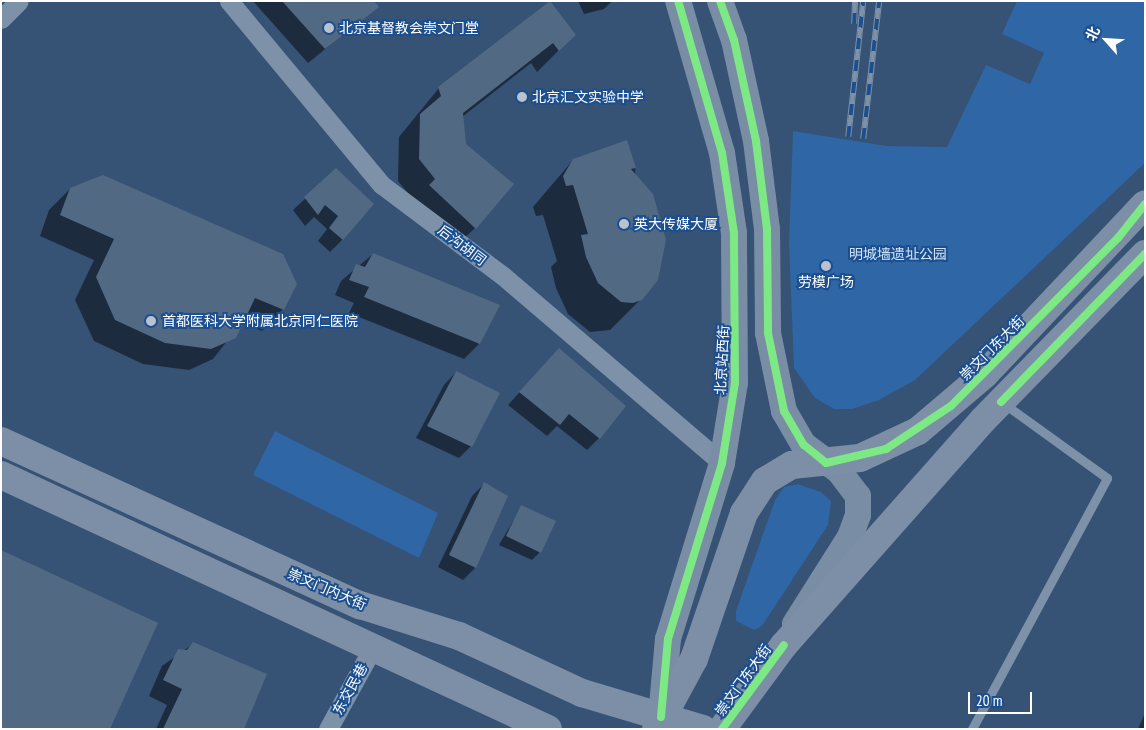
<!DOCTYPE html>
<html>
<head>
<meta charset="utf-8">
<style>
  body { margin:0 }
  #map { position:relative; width:1146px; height:730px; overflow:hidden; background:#365274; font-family:"PT Sans Narrow","Noto Sans SC",sans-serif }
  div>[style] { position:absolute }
  .green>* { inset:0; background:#2f66a5 }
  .shadow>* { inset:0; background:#0007 }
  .building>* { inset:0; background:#526984 }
  .service>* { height:9px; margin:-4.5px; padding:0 4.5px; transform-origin:4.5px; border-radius:4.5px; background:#7d92a8 }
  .minor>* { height:19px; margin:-9.5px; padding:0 9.5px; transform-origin:9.5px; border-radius:9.5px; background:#7d92a8 }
  .secondary>* { height:26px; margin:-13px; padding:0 13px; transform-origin:13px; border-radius:13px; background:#798da4 }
  .primary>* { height:28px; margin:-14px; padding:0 14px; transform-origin:14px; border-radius:14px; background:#7d8ea7 }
  .rail>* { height:5.5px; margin-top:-2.75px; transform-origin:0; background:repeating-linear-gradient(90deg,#1b4f8f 0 11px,#7e92a7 0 22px); box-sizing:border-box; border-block:1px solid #7e92a7 }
  .cycleway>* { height:8px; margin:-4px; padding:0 4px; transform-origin:4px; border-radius:4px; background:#7ce984 }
  .dots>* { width:14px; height:14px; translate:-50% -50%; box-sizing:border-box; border:2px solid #1b4f8f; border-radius:50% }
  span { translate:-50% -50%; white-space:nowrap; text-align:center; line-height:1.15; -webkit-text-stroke:4px #1b4f8f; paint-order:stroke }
  .poi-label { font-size:14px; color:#fff }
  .left { translate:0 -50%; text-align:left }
  .street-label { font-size:14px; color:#fff }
  .park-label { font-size:14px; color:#cfe3fa }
  .frame { position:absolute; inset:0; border:2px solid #fff; pointer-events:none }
  .north { position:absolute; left:1081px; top:15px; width:50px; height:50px; -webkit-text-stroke:4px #1b4f8f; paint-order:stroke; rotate:296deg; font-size:14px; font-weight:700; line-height:20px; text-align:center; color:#fff }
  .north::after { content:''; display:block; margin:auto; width:18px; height:22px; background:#fff; clip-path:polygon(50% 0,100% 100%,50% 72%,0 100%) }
  .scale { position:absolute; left:968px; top:692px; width:64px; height:22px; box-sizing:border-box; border:2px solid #fff; border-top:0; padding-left:6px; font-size:15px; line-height:18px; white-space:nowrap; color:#fff; -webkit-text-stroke:4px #1b4f8f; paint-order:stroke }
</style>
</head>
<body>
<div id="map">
  <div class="green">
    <i style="clip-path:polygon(1017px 1px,1145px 1px,1145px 163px,915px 380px,879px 400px,852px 409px,834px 409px,815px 398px,794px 368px,789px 242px,793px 131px,886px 146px,947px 147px,986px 65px,1030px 84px,1044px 53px,1002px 34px)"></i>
    <i style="clip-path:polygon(275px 431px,438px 513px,419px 558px,253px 475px)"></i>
    <i style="clip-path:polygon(798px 484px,821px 492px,831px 501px,828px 525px,762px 626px,754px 630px,736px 621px,736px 611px,775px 500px,784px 487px)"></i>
  </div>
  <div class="shadow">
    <i style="clip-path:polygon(253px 1px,372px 1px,377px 7px,308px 63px)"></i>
    <i style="clip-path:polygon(578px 1px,612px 1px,604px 9px,584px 14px)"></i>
    <i style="clip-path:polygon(574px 35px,537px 72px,531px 63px,462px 117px,475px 228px,453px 249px,398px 181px,399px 137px,439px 88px)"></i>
    <i style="clip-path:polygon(573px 160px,635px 167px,641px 299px,610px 330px,590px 332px,568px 314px,556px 288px,551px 267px,557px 261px,543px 215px,536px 216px,533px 207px)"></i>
    <i style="clip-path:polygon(336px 170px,342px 240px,330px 252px,318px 241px,327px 229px,314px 217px,305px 226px,293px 210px)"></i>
    <i style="clip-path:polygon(70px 189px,283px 309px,262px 331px,242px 322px,213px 359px,189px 370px,143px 364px,94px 341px,75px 300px,94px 260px,40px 236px,49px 210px)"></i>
    <i style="clip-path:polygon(373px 254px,479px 344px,464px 359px,349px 313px,354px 303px,335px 295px,341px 281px)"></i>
    <i style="clip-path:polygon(547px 362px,599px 438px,587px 450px,557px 426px,547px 436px,508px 405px)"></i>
    <i style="clip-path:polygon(456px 372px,471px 446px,459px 458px,416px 438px,444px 385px)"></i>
    <i style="clip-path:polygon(484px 484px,506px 496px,475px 568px,463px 580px,438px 567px,472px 496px)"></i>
    <i style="clip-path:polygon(522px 506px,540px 552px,532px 560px,499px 545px)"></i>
    <i style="clip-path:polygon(1px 551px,108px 729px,1px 729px)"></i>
    <i style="clip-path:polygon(193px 644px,242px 729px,156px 729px,167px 705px,149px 696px,162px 666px)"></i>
    <i style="clip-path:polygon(1145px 713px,1145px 729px,1138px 729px)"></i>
  </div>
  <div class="building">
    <i style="clip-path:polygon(282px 1px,374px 1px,379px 7px,325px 49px)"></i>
    <i style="clip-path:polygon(550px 1px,576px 35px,559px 51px,553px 43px,463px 113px,466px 144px,514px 184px,476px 229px,429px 185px,435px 179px,419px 159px,420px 114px,441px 96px,438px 87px)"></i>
    <i style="clip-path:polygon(627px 140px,636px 168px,631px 169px,653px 194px,666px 240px,658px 280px,642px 300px,633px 303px,621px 302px,598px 283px,586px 257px,581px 235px,588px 234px,573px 185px,566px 186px,563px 176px,573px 159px)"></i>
    <i style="clip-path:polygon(336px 168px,374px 204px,343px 240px,329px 228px,338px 216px,325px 205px,318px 215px,304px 197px)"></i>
    <i style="clip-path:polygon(103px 175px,283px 254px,297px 284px,284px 310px,255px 298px,236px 338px,211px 349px,165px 343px,115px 320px,96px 277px,114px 239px,60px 215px,70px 188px)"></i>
    <i style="clip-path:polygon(373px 253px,500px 305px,480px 344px,364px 297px,369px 287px,349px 280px,356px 264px,365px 267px)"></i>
    <i style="clip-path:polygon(559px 348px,626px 406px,600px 439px,569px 414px,560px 425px,519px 392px)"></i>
    <i style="clip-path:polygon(456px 371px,500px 393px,472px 447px,427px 426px)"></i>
    <i style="clip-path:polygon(484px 482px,508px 496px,476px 568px,449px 555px)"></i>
    <i style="clip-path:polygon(521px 505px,556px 521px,541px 553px,506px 536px)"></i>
    <i style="clip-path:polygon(1px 550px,158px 623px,110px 729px,1px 728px)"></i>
    <i style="clip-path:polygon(193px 642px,267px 674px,244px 729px,163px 729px,182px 689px,163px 680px,178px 649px,187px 650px)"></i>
  </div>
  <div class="service">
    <i style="left:972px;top:729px;width:285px;rotate:-61.7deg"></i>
    <i style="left:1107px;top:478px;width:128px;rotate:-144.2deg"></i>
  </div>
  <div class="minor">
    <i style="left:229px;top:1px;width:239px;rotate:50.3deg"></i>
    <i style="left:382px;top:185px;width:150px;rotate:36.9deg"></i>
    <i style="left:502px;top:275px;width:289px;rotate:40.5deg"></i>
    <i style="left:1px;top:19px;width:25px;rotate:-45deg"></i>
    <i style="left:328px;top:729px;width:91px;rotate:-61.2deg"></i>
  </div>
  <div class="secondary">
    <i style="left:720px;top:1px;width:41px;rotate:70.3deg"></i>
    <i style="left:734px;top:40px;width:103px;rotate:77.7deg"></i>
    <i style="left:756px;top:141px;width:89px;rotate:82.9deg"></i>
    <i style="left:767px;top:229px;width:104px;rotate:89.4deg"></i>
    <i style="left:768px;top:333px;width:80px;rotate:78.4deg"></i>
    <i style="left:784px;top:411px;width:39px;rotate:60deg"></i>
    <i style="left:804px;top:445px;width:44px;rotate:36.6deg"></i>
    <i style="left:839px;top:471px;width:31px;rotate:53deg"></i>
    <i style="left:858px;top:496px;width:19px;rotate:90deg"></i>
    <i style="left:858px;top:515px;width:23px;rotate:110deg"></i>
    <i style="left:850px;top:537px;width:103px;rotate:122.3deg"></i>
    <i style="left:661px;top:717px;width:78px;rotate:-84.9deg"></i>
    <i style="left:668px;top:639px;width:184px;rotate:-72.9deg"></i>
    <i style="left:722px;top:463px;width:81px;rotate:-80.8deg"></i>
    <i style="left:735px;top:383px;width:150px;rotate:-90.4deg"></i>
    <i style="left:734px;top:233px;width:81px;rotate:-98.5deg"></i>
    <i style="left:722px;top:153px;width:158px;rotate:-106.1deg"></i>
  </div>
  <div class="primary">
    <i style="left:1px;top:441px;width:395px;rotate:24.6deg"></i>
    <i style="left:360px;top:605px;width:104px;rotate:17.4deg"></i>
    <i style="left:459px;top:636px;width:136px;rotate:24.9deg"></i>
    <i style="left:582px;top:693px;width:126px;rotate:16.6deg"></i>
    <i style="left:1px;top:475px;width:603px;rotate:24.91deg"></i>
    <i style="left:656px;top:729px;width:80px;rotate:-61.5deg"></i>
    <i style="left:694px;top:659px;width:154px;rotate:-71.1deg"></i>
    <i style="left:744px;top:513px;width:38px;rotate:-57deg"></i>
    <i style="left:765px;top:481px;width:31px;rotate:-31deg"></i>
    <i style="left:792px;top:465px;width:68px;rotate:-5.9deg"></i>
    <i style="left:860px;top:458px;width:64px;rotate:-25deg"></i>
    <i style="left:918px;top:431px;width:88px;rotate:-40.4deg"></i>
    <i style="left:985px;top:374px;width:233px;rotate:-46.7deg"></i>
    <i style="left:722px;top:729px;width:104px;rotate:-53.6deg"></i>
    <i style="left:784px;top:645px;width:300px;rotate:-48.5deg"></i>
    <i style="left:983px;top:420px;width:232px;rotate:-45.7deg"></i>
  </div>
  <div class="rail">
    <i style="left:854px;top:24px;width:23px;rotate:-88deg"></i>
    <i style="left:848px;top:137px;width:137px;rotate:-83.7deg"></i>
    <i style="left:863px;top:139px;width:139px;rotate:-83.4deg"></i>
  </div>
  <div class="cycleway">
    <i style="left:720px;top:1px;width:41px;rotate:70.3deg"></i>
    <i style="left:734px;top:40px;width:103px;rotate:77.7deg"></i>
    <i style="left:756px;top:141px;width:89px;rotate:82.9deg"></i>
    <i style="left:767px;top:229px;width:104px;rotate:89.4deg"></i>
    <i style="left:768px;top:333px;width:80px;rotate:78.4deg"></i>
    <i style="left:784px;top:411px;width:39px;rotate:60deg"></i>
    <i style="left:804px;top:445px;width:28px;rotate:39deg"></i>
    <i style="left:826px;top:463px;width:62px;rotate:-13.1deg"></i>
    <i style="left:886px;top:449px;width:78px;rotate:-33.5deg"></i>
    <i style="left:951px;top:406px;width:237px;rotate:-45.2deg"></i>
    <i style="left:1118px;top:238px;width:43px;rotate:-51.5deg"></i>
    <i style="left:1001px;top:402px;width:206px;rotate:-45.8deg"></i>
    <i style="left:661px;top:717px;width:78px;rotate:-84.9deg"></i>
    <i style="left:668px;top:639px;width:184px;rotate:-72.9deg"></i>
    <i style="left:722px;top:463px;width:81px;rotate:-80.8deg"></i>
    <i style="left:735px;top:383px;width:150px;rotate:-90.4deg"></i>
    <i style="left:734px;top:233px;width:81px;rotate:-98.5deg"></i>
    <i style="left:722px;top:153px;width:158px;rotate:-106.1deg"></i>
    <i style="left:722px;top:729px;width:104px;rotate:-53.6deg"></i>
  </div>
  <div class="dots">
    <i style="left:329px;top:28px;background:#b9c2ce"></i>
    <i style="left:522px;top:97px;background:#b9c2ce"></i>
    <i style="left:624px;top:224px;background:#b9c2ce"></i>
    <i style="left:826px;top:266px;background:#b9c2ce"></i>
    <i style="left:151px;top:321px;background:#b9c2ce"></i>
  </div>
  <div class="poi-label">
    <span class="left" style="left:339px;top:28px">北京基督教会崇文门堂</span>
    <span class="left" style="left:532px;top:97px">北京汇文实验中学</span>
    <span class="left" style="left:634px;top:224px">英大传媒大厦</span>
    <span style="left:826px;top:282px">劳模广场</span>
    <span class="left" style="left:162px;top:321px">首都医科大学附属北京同仁医院</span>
  </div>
  <div class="street-label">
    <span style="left:462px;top:245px;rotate:37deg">后沟胡同</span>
    <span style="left:992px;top:348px;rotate:-45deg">崇文门东大街</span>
    <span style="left:722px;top:360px;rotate:-87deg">北京站西街</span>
    <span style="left:327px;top:589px;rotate:23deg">崇文门内大街</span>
    <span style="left:743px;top:680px;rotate:-54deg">崇文门东大街</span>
    <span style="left:350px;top:689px;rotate:-61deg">东交民巷</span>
  </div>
  <div class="park-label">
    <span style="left:898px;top:254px">明城墙遗址公园</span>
  </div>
  <div class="frame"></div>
  <div class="north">北</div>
  <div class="scale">20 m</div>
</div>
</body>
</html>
